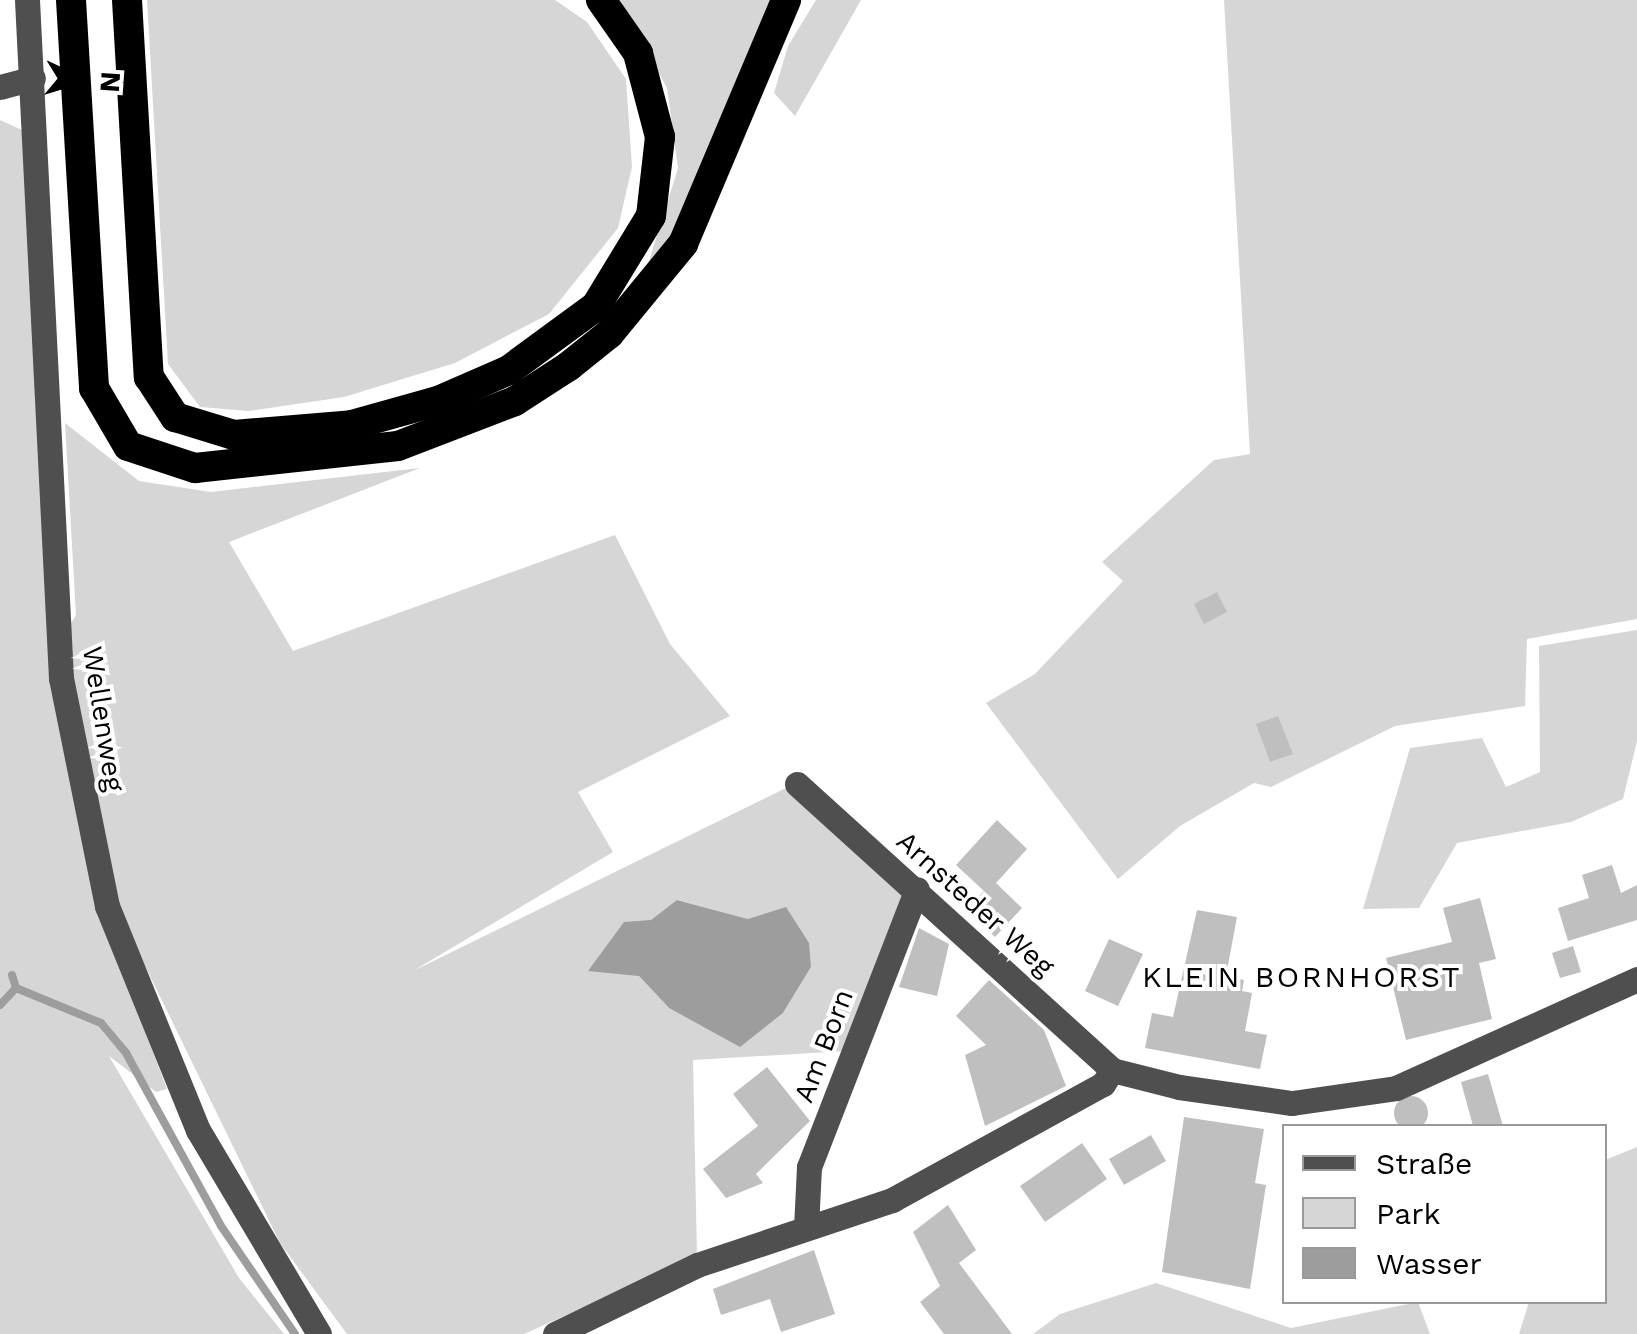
<!DOCTYPE html>
<html>
<head>
<meta charset="utf-8">
<style>
  body { margin:0 }
  #map { position:relative; width:1637px; height:1334px; overflow:hidden; background:#fff; font-family:"Work Sans",sans-serif }
  div>[style] { position:absolute }
  .green>* { inset:0; background:#d6d6d6 }
  .water>* { inset:0; background:#9d9d9d }
  .stream>* { height:8px; margin:-4px; padding:0 4px; transform-origin:4px; border-radius:4px; background:#9d9d9d }
  .building>* { inset:0; background:#bfbfbf }
  .round { border-radius:50% }
  .minor>* { height:25px; margin:-12.5px; padding:0 12.5px; transform-origin:12.5px; border-radius:12.5px; background:#4f4f4f }
  .highway>* { height:30px; margin:-15px; padding:0 15px; transform-origin:15px; border-radius:15px; background:#000 }
  span { translate:-50% -50%; white-space:nowrap; text-align:center; line-height:1.15; -webkit-text-stroke:8px #fff; paint-order:stroke }
  .street-label { font-size:28px; color:#000 }
  .neighbourhood-label { font-size:30px; color:#000; letter-spacing:2.5px }
  .legend { position:absolute; left:1282px; top:1124px; width:325px; height:180px; box-sizing:border-box; background:#fff; border:2px solid #999; margin:0; padding:12px 18px; list-style:none; font-size:30px; color:#000 }
  .legend li { display:flex; align-items:center; gap:20px; height:50px }
  .legend b { width:50px; border:2px solid #999 }
  .north { position:absolute; left:30px; top:30px; width:100px; height:100px; -webkit-text-stroke:8px #fff; paint-order:stroke; rotate:94deg; font-size:28px; font-weight:700; line-height:40px; text-align:center; color:#000 }
  .north::after { content:''; display:block; margin:auto; width:35px; height:45px; background:#000; clip-path:polygon(50% 0,100% 100%,50% 72%,0 100%) }
</style>
</head>
<body>
<div id="map">
  <div class="green">
    <i style="clip-path:polygon(147px 0,555px 0,587px 22px,626px 79px,632px 167px,618px 228px,549px 314px,455px 363px,344px 397px,249px 411px,200px 407px,168px 364px)"></i>
    <i style="clip-path:polygon(620px 0,774px 0,694px 204px,645px 274px,678px 168px,667px 88px)"></i>
    <i style="clip-path:polygon(816px 0,861px 0,795px 116px,774px 93px,788px 46px)"></i>
    <i style="clip-path:polygon(1224px 0,1637px 0,1637px 619px,1527px 639px,1525px 706px,1395px 726px,1271px 787px,1254px 783px,1180px 826px,1118px 879px,986px 703px,1035px 674px,1123px 581px,1102px 562px,1214px 460px,1250px 454px)"></i>
    <i style="clip-path:polygon(0 120px,24px 131px,55px 703px,97px 906px,167px 1089px,156px 1092px,109px 1056px,239px 1278px,284px 1334px,0 1334px)"></i>
    <i style="clip-path:polygon(evenodd,65px 423px,139px 481px,211px 492px,420px 468px,229px 542px,293px 651px,615px 535px,670px 644px,730px 716px,578px 792px,613px 852px,413px 971px,790px 786px,906px 892px,846px 1051px,693px 1060px,697px 1257px,524px 1334px,347px 1334px,280px 1243px,115px 904px,70px 685px,67px 630px,76px 615px,65px 423px,678px 900px,748px 919px,811px 967px,783px 1013px,740px 1046px,669px 1008px,639px 976px,651px 920px,678px 900px)"></i>
    <i style="clip-path:polygon(1637px 630px,1637px 741px,1623px 799px,1571px 822px,1457px 843px,1419px 908px,1363px 909px,1410px 748px,1482px 738px,1506px 787px,1540px 772px,1539px 646px)"></i>
    <i style="clip-path:polygon(1637px 1147px,1637px 1334px,1519px 1334px,1529px 1302px,1604px 1302px,1605px 1160px)"></i>
    <i style="clip-path:polygon(1156px 1283px,1291px 1328px,1418px 1302px,1430px 1334px,1033px 1334px,1060px 1314px)"></i>
  </div>
  <div class="water">
    <i style="clip-path:polygon(677px 900px,748px 919px,786px 907px,809px 943px,811px 967px,783px 1013px,740px 1047px,669px 1008px,639px 976px,588px 971px,624px 922px,651px 920px)"></i>
  </div>
  <div class="stream">
    <i style="left:12px;top:975px;width:14px;rotate:73deg"></i>
    <i style="left:16px;top:988px;width:92px;rotate:22.4deg"></i>
    <i style="left:101px;top:1023px;width:39px;rotate:50deg"></i>
    <i style="left:126px;top:1053px;width:197px;rotate:61.2deg"></i>
    <i style="left:221px;top:1226px;width:131px;rotate:55.6deg"></i>
    <i style="left:0;top:1005px;width:23px;rotate:-47deg"></i>
  </div>
  <div class="building">
    <i style="clip-path:polygon(1217px 592px,1227px 612px,1204px 624px,1194px 604px)"></i>
    <i style="clip-path:polygon(1278px 716px,1293px 754px,1270px 762px,1256px 724px)"></i>
    <i style="clip-path:polygon(997px 820px,1027px 849px,996px 883px,1022px 908px,995px 937px,966px 910px,984px 891px,956px 865px)"></i>
    <i style="clip-path:polygon(1612px 865px,1621px 893px,1637px 885px,1637px 920px,1568px 941px,1558px 908px,1589px 898px,1582px 875px)"></i>
    <i style="clip-path:polygon(1480px 898px,1496px 959px,1479px 963px,1492px 1019px,1406px 1040px,1386px 958px,1452px 942px,1443px 908px)"></i>
    <i style="clip-path:polygon(1197px 910px,1237px 917px,1226px 976px,1244px 980px,1242px 991px,1252px 993px,1245px 1031px,1267px 1035px,1260px 1069px,1145px 1048px,1152px 1013px,1173px 1017px)"></i>
    <i style="clip-path:polygon(919px 928px,949px 944px,937px 996px,899px 987px)"></i>
    <i style="clip-path:polygon(1109px 939px,1143px 954px,1118px 1006px,1085px 991px)"></i>
    <i style="clip-path:polygon(1573px 946px,1581px 972px,1560px 978px,1552px 953px)"></i>
    <i style="clip-path:polygon(989px 980px,1044px 1030px,1066px 1086px,985px 1126px,965px 1055px,986px 1045px,956px 1016px)"></i>
    <i style="clip-path:polygon(767px 1067px,810px 1121px,756px 1174px,763px 1183px,726px 1198px,703px 1169px,758px 1126px,733px 1094px)"></i>
    <i style="clip-path:polygon(1488px 1074px,1503px 1126px,1473px 1126px,1461px 1082px)"></i>
    <i class="round" style="left:1394px;top:1096px;width:34px;height:34px"></i>
    <i style="clip-path:polygon(1184px 1117px,1264px 1129px,1255px 1183px,1266px 1185px,1250px 1289px,1162px 1272px)"></i>
    <i style="clip-path:polygon(1151px 1135px,1166px 1161px,1124px 1185px,1109px 1159px)"></i>
    <i style="clip-path:polygon(1082px 1143px,1107px 1179px,1045px 1222px,1020px 1186px)"></i>
    <i style="clip-path:polygon(948px 1205px,976px 1250px,959px 1263px,1012px 1334px,944px 1334px,920px 1302px,940px 1286px,913px 1232px)"></i>
    <i style="clip-path:polygon(814px 1250px,835px 1314px,781px 1332px,770px 1299px,721px 1315px,713px 1289px)"></i>
  </div>
  <div class="minor">
    <i style="left:27px;top:0;width:679px;rotate:87.13deg"></i>
    <i style="left:61px;top:678px;width:233px;rotate:78.6deg"></i>
    <i style="left:107px;top:906px;width:242px;rotate:67.9deg"></i>
    <i style="left:198px;top:1130px;width:237px;rotate:59.3deg"></i>
    <i style="left:0;top:87px;width:34px;rotate:-15deg"></i>
    <i style="left:797px;top:784px;width:425px;rotate:42.2deg"></i>
    <i style="left:1112px;top:1070px;width:69px;rotate:14.2deg"></i>
    <i style="left:1179px;top:1087px;width:114px;rotate:8.1deg"></i>
    <i style="left:1292px;top:1103px;width:105px;rotate:-8.2deg"></i>
    <i style="left:1396px;top:1088px;width:265px;rotate:-24.3deg"></i>
    <i style="left:806px;top:1228px;width:61px;rotate:-87.2deg"></i>
    <i style="left:809px;top:1167px;width:298px;rotate:-68.8deg"></i>
    <i style="left:555px;top:1334px;width:158px;rotate:-25.9deg"></i>
    <i style="left:697px;top:1265px;width:206px;rotate:-18.4deg"></i>
    <i style="left:892px;top:1200px;width:241px;rotate:-28.8deg"></i>
    <i style="left:1103px;top:1084px;width:17px;rotate:-57deg"></i>
  </div>
  <div class="highway">
    <i style="left:71px;top:0;width:389px;rotate:86.6deg"></i>
    <i style="left:94px;top:388px;width:67px;rotate:59.6deg"></i>
    <i style="left:128px;top:446px;width:71px;rotate:18.2deg"></i>
    <i style="left:195px;top:468px;width:204px;rotate:-6.2deg"></i>
    <i style="left:398px;top:446px;width:125px;rotate:-21deg"></i>
    <i style="left:515px;top:401px;width:64px;rotate:-32.9deg"></i>
    <i style="left:569px;top:366px;width:51px;rotate:-38.7deg"></i>
    <i style="left:609px;top:334px;width:117px;rotate:-50.6deg"></i>
    <i style="left:683px;top:244px;width:265px;rotate:-67.1deg"></i>
    <i style="left:127px;top:0;width:378px;rotate:86.7deg"></i>
    <i style="left:149px;top:377px;width:48px;rotate:57deg"></i>
    <i style="left:175px;top:417px;width:62px;rotate:17deg"></i>
    <i style="left:234px;top:435px;width:118px;rotate:-4.8deg"></i>
    <i style="left:352px;top:425px;width:89px;rotate:-15.6deg"></i>
    <i style="left:438px;top:401px;width:77px;rotate:-23.6deg"></i>
    <i style="left:509px;top:370px;width:108px;rotate:-36.3deg"></i>
    <i style="left:596px;top:306px;width:105px;rotate:-58.6deg"></i>
    <i style="left:651px;top:216px;width:80px;rotate:-83.5deg"></i>
    <i style="left:660px;top:137px;width:87px;rotate:-104.7deg"></i>
    <i style="left:638px;top:53px;width:65px;rotate:-124.9deg"></i>
  </div>
  <div class="street-label">
    <span style="left:103px;top:719px;rotate:81deg">Wellenweg</span>
    <span style="left:975px;top:904px;rotate:42deg">Arnsteder Weg</span>
    <span style="left:824px;top:1046px;rotate:-69deg">Am Born</span>
  </div>
  <div class="neighbourhood-label">
    <span style="left:1302px;top:977px">KLEIN BORNHORST</span>
  </div>
  <ul class="legend">
  <li><b style="height:12px;background:#4f4f4f"></b>Straße</li>
  <li><b style="height:28px;background:#d6d6d6"></b>Park</li>
  <li><b style="height:28px;background:#9d9d9d"></b>Wasser</li>
  </ul>
  <div class="north">N</div>
</div>
</body>
</html>
